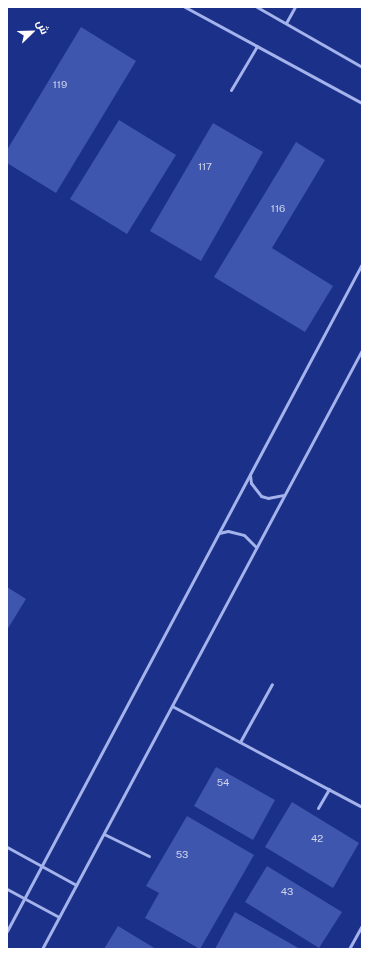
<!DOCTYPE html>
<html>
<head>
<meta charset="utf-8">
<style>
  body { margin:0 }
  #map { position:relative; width:369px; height:956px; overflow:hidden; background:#1b3088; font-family:"Public Sans",Cairo,sans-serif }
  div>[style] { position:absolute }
  .building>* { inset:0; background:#3f56af }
  .service>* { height:3px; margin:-1.5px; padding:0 1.5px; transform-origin:1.5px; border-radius:1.5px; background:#a4b3ec }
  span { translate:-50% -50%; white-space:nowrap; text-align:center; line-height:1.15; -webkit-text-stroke:3px #1b3088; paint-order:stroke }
  .number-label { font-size:10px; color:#cfd5eb }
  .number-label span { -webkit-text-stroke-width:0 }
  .frame { position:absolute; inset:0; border:8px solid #fff; pointer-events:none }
  .north { position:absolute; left:12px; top:12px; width:40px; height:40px; -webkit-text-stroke:3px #1b3088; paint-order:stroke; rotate:67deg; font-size:11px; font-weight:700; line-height:16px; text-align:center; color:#fff }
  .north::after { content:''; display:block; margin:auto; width:14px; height:18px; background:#fff; clip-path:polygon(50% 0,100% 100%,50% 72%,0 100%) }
</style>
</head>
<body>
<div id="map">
  <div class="building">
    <i style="clip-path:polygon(81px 27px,136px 61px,56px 193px,7px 163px,7px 150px)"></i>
    <i style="clip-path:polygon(119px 120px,176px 155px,127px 234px,70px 199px)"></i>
    <i style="clip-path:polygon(213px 123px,263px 152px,201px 261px,150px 231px)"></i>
    <i style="clip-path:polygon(296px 142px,325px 160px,272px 248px,333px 286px,305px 332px,214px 277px)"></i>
    <i style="clip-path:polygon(7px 587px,26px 599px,7px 630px)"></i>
    <i style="clip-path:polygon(216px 767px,275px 800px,253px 840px,194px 806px)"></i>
    <i style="clip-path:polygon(292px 802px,359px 843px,333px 888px,265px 847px)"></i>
    <i style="clip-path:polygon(187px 816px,254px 855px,200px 949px,145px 918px,159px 893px,146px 886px)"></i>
    <i style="clip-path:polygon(267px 866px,342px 912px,319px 948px,245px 902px)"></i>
    <i style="clip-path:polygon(235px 912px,300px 949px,215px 949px)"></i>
    <i style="clip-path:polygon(118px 926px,156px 949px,104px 949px)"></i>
  </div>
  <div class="service">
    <i style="left:185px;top:7px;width:201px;rotate:28.5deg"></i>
    <i style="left:257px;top:7px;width:121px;rotate:29.7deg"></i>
    <i style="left:286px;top:23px;width:18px;rotate:-61deg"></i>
    <i style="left:231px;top:90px;width:51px;rotate:-59.4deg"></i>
    <i style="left:250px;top:475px;width:8px;rotate:83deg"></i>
    <i style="left:251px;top:483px;width:16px;rotate:52deg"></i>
    <i style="left:261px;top:496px;width:7px;rotate:16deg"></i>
    <i style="left:268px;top:498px;width:15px;rotate:-11deg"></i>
    <i style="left:219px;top:533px;width:9px;rotate:-13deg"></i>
    <i style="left:228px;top:531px;width:16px;rotate:14deg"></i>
    <i style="left:244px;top:535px;width:17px;rotate:45deg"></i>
    <i style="left:172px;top:706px;width:215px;rotate:28deg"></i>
    <i style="left:240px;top:742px;width:66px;rotate:-61.1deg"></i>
    <i style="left:318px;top:808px;width:22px;rotate:-60deg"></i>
    <i style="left:104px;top:834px;width:50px;rotate:26.1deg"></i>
    <i style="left:7px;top:847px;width:79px;rotate:28.8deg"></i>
    <i style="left:7px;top:889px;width:59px;rotate:28.3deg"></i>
    <i style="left:7px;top:931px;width:756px;rotate:-61.98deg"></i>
    <i style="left:42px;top:949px;width:679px;rotate:-61.89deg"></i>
    <i style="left:349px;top:949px;width:26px;rotate:-61deg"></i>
  </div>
  <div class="number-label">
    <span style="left:60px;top:85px">119</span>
    <span style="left:205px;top:167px">117</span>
    <span style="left:278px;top:209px">116</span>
    <span style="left:223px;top:783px">54</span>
    <span style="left:317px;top:839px">42</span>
    <span style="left:182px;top:855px">53</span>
    <span style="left:287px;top:892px">43</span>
  </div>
  <div class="frame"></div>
  <div class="north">ش</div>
</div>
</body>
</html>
